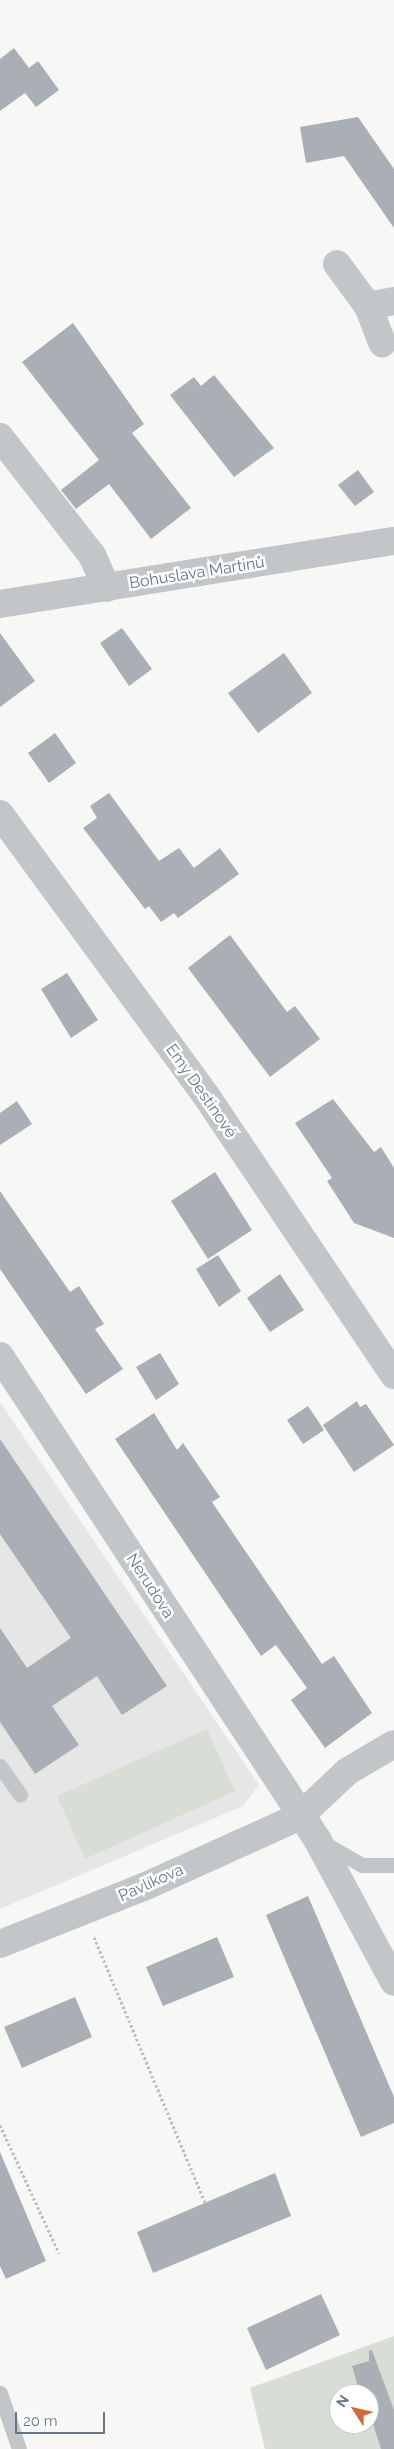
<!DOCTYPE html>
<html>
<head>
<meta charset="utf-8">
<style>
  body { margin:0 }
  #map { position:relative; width:394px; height:2449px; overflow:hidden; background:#f7f7f5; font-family:Raleway,sans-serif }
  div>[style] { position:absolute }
  .built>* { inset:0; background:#e5e6e5 }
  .green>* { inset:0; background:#d8ded6 }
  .building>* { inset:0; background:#a9afb4 }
  .path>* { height:3px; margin-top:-1.5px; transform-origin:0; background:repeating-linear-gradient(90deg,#bbbdc0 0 2.5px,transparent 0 5px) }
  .service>* { height:15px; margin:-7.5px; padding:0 7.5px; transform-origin:7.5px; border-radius:7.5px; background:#c3c6c9 }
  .minor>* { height:28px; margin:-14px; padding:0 14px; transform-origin:14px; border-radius:14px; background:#c3c6c9 }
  span { translate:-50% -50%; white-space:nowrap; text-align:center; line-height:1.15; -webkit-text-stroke:5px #fff; paint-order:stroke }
  .street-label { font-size:16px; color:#697582 }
  .north { position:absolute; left:329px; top:2384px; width:50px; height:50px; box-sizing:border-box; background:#fff; border:1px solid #c3c8cd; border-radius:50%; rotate:305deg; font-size:14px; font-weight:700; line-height:20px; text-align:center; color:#697582 }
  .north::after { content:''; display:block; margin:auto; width:18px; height:22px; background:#d2673a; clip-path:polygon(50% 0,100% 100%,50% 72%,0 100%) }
  .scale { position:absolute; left:15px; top:2412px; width:90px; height:22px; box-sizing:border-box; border:2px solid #697582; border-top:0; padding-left:6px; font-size:15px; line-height:18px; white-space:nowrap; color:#697582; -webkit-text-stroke:4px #fff; paint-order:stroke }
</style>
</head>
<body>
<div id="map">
  <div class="built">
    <i style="clip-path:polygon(0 1402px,259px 1785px,243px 1806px,0 1909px)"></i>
  </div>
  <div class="green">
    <i style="clip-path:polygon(207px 1729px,235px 1791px,85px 1859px,57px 1796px)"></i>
    <i style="clip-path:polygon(evenodd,394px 2336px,394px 2449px,265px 2449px,250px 2388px,394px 2336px,339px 2394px,369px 2394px,369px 2424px,339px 2424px,339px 2394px)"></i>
  </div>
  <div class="building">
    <i style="clip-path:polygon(14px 48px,29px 68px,38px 61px,59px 90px,36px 107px,25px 93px,0 111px,0 59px)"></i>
    <i style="clip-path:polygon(358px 117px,394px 169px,394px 228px,344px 156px,306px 163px,300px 127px)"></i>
    <i style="clip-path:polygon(73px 323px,144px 424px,132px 433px,191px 508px,151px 539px,109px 484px,76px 509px,61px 490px,99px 460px,22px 362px)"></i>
    <i style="clip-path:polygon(214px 375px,274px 448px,234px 477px,170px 395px,194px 377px,201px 386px)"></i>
    <i style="clip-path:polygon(358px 470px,374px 492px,355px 506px,338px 485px)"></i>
    <i style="clip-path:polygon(122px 628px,152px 669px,129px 686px,100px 643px)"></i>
    <i style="clip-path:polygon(0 633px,35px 681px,0 707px)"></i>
    <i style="clip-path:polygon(284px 653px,312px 693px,258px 733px,228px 693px)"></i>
    <i style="clip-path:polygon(55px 733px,76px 763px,49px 783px,28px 753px)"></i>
    <i style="clip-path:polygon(109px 793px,159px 861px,179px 848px,194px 868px,220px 848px,239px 874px,178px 918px,174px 913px,161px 922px,149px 906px,145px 909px,83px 828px,97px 818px,90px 806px)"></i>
    <i style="clip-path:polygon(230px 935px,287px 1012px,295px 1006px,320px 1039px,270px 1077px,188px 968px)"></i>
    <i style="clip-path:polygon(67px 973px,98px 1020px,71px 1038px,41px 989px)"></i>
    <i style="clip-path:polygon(333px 1099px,374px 1152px,381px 1147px,394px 1168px,394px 1238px,354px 1223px,327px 1181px,332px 1178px,295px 1123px)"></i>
    <i style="clip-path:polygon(17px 1101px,32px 1124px,0 1145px,0 1113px)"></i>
    <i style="clip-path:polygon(215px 1172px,252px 1230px,208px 1259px,171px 1201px)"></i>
    <i style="clip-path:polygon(0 1191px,70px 1292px,79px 1286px,104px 1324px,95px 1329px,123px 1369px,86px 1394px,0 1269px)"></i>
    <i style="clip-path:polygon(218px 1255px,241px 1291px,219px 1307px,196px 1269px)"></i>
    <i style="clip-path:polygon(280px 1274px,304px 1310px,270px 1332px,247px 1298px)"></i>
    <i style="clip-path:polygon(160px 1353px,179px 1384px,156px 1400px,136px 1367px)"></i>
    <i style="clip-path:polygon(357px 1401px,360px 1407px,366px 1404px,394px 1445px,354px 1472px,323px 1425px)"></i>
    <i style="clip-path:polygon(308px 1406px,324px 1430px,303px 1444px,287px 1420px)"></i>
    <i style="clip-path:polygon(154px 1413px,177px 1450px,183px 1443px,220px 1497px,212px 1502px,322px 1664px,334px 1656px,372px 1713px,325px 1748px,291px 1700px,307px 1688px,276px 1645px,261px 1656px,115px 1439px)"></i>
    <i style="clip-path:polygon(0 1439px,167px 1686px,122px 1715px,97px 1676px,52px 1706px,79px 1745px,35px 1774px,0 1722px,0 1628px,27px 1668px,71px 1638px,0 1534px)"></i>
    <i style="clip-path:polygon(308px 1896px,394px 2097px,394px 2123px,361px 2137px,266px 1915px)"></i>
    <i style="clip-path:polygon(217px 1937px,234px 1977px,163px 2006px,146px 1967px)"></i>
    <i style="clip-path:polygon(75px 1997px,92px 2037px,22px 2068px,4px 2027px)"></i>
    <i style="clip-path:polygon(0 2152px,46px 2261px,6px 2279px,0 2266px)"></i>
    <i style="clip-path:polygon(275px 2173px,291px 2216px,153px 2273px,137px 2232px)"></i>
    <i style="clip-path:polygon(321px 2294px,340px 2335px,266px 2370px,247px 2328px)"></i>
    <i style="clip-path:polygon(369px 2350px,372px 2350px,394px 2410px,394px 2449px,381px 2449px,369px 2411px,369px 2394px,360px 2394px,352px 2366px,369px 2361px)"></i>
  </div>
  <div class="path">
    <i style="left:94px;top:1937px;width:288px;rotate:67.3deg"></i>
    <i style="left:0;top:2125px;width:141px;rotate:65.3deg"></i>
  </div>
  <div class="service">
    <i style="left:0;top:1766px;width:35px;rotate:55deg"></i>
    <i style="left:322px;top:1842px;width:46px;rotate:29.9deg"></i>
    <i style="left:362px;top:1865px;width:32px"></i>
    <i style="left:0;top:2393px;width:59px;rotate:71.3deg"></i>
  </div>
  <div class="minor">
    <i style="left:337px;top:264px;width:52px;rotate:53.6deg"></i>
    <i style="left:368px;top:306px;width:40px;rotate:69deg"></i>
    <i style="left:368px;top:306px;width:26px;rotate:-11deg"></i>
    <i style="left:0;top:437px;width:150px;rotate:52.1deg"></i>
    <i style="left:92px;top:555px;width:36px;rotate:66deg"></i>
    <i style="left:0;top:604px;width:399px;rotate:-9.1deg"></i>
    <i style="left:0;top:814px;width:351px;rotate:53.8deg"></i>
    <i style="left:207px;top:1097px;width:335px;rotate:56.1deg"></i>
    <i style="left:0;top:1356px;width:578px;rotate:56.72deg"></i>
    <i style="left:317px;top:1839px;width:162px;rotate:61.7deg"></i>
    <i style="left:0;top:1944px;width:157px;rotate:-21.7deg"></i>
    <i style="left:146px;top:1886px;width:169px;rotate:-24.4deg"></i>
    <i style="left:300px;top:1816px;width:66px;rotate:-43.2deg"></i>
    <i style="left:348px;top:1771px;width:53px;rotate:-30.4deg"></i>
  </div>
  <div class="street-label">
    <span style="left:197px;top:573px;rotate:-9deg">Bohuslava Martinů</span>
    <span style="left:201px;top:1091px;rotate:55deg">Emy Destinové</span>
    <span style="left:150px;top:1586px;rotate:57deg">Nerudova</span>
    <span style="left:151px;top:1883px;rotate:-24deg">Pavlíkova</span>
  </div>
  <div class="north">N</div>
  <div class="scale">20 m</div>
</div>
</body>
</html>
